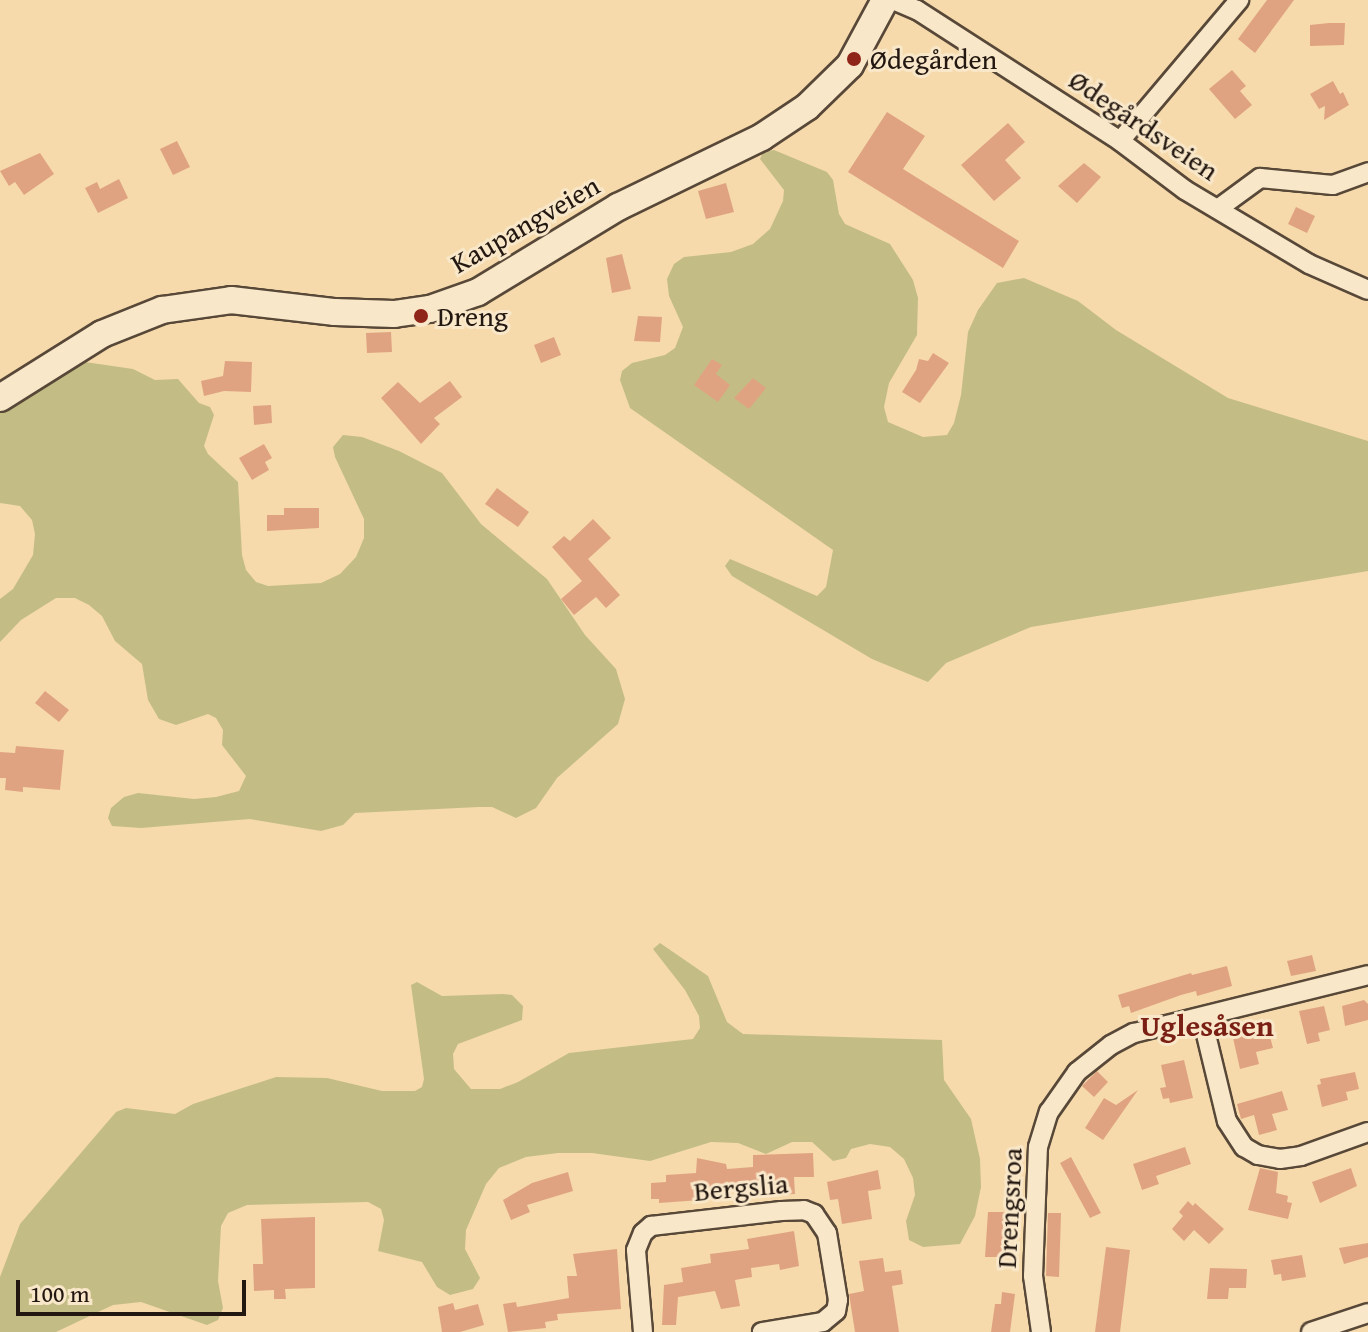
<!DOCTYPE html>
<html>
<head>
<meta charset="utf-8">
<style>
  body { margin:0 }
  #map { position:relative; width:1368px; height:1332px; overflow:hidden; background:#f6daac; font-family:"Gentium Book Plus",serif }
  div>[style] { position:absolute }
  .green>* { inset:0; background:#c3bd85 }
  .building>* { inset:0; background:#e0a381 }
  .roads { filter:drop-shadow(2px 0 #584838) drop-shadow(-2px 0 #584838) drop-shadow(0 2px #584838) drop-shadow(0 -2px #584838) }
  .street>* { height:18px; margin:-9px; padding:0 9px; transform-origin:9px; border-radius:9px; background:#f9e7c9 }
  .secondary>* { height:26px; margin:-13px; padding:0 13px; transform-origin:13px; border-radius:13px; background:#f9e7c9 }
  .dots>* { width:22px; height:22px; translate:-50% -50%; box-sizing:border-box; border:4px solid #f9e7c9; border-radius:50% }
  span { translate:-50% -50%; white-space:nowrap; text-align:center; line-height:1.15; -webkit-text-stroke:6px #f9e7c9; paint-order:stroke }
  .poi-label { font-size:28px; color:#231811 }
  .left { translate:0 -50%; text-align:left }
  .street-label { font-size:28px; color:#231811 }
  .neighbourhood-label { font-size:30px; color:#7a1f14; font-weight:700 }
  .scale { position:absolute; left:16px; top:1280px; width:230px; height:36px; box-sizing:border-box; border:4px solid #231811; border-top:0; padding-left:10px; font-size:24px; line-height:28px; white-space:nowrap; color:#231811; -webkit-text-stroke:6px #f9e7c9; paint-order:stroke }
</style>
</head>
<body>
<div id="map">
  <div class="green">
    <i style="clip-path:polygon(774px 150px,827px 172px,833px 180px,839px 214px,845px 224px,890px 244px,913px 280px,918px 298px,917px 335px,889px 383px,884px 407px,888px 422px,923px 437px,947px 435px,954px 423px,961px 395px,968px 332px,978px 310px,997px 283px,1024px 278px,1078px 301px,1116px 330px,1228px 398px,1368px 441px,1368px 571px,1031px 627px,946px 663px,928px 682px,872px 659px,732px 576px,725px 566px,730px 559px,817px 596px,826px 587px,833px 550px,630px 408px,620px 380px,622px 371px,632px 363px,665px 355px,675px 348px,683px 327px,669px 296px,667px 279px,674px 264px,684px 257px,731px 252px,753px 244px,770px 229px,783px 201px,784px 190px,760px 159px,763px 152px)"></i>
    <i style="clip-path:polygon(85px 362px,133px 369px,155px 380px,178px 379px,199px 403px,210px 407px,214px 415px,204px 446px,208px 454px,238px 482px,242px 555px,246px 570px,256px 582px,268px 586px,321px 583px,340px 574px,356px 557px,364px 538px,364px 519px,335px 457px,333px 447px,343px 435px,362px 437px,399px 451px,442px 473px,481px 524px,547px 579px,585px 635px,616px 669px,625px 699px,618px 724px,557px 778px,536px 808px,516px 818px,492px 807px,479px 807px,355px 813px,343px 825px,321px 831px,250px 819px,141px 828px,112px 826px,108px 818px,111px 808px,124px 797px,138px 793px,194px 799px,216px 797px,239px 791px,246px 776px,222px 745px,223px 730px,216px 718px,208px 714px,176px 725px,159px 719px,148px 700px,142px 664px,115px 641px,102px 616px,89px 605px,75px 598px,56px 598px,21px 620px,0 642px,0 599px,13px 589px,33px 555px,35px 534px,32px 520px,20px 506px,0 503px,0 413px,73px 364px)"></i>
    <i style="clip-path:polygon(660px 943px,708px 976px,727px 1022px,743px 1034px,942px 1040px,944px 1080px,971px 1119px,980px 1159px,981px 1187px,975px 1216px,960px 1244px,923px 1247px,909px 1240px,906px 1221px,915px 1195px,913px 1178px,904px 1159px,890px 1147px,870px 1144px,851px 1149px,846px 1158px,833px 1161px,812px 1142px,792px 1142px,766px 1154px,738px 1143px,711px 1142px,650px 1161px,592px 1153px,558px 1153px,526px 1157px,499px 1168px,486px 1184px,466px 1230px,465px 1249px,480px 1278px,473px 1289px,450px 1295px,437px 1287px,422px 1262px,378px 1251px,384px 1220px,381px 1209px,368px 1202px,247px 1205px,228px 1213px,221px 1226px,218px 1281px,223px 1308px,218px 1320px,207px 1325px,141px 1302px,113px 1305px,56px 1332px,0 1332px,0 1277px,20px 1224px,116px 1112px,126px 1108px,175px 1114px,193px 1104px,276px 1077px,327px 1078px,382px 1091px,415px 1091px,422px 1087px,424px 1079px,411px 985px,417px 982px,442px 996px,503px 994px,512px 995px,523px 1006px,522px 1020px,458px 1044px,453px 1054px,454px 1069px,471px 1089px,500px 1089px,518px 1082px,569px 1053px,693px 1039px,700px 1028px,699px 1016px,685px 990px,653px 949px)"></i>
  </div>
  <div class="building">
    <i style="clip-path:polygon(1267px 0,1294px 0,1255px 53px,1238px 39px)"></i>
    <i style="clip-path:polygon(1329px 23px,1345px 23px,1344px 45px,1310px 46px,1310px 25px)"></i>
    <i style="clip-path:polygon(1232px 70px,1246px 86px,1240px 91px,1252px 105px,1235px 119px,1209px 89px)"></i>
    <i style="clip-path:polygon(1333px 81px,1340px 94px,1343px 92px,1349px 105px,1324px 120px,1325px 106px,1319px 109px,1310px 94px)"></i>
    <i style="clip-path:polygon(887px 112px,925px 136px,903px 169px,1019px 241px,1003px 268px,848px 172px)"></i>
    <i style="clip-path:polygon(1008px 123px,1025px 142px,1005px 160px,1021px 178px,994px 201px,961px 165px)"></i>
    <i style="clip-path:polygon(177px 141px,190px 167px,173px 175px,160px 149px)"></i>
    <i style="clip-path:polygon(40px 153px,54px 174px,24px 195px,15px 182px,9px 186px,0 171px)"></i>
    <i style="clip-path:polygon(1084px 163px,1101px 177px,1077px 203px,1058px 186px)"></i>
    <i style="clip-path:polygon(119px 179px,128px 198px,98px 213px,85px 188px,97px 182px,100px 189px)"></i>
    <i style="clip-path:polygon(726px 183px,734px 212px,706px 219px,698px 191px)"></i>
    <i style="clip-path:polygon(1296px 207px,1315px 216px,1307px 233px,1288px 224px)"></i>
    <i style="clip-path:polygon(622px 254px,631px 289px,612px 293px,606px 258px)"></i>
    <i style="clip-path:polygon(638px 316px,662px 317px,660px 342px,634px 341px)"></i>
    <i style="clip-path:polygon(391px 332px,392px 352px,367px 353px,366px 333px)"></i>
    <i style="clip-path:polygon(554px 337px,561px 355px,541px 363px,534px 345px)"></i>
    <i style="clip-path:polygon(933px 353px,949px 363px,920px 403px,902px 392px,916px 370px,919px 359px,928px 361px)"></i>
    <i style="clip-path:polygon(712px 359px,722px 365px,716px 374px,730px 385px,718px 402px,694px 385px)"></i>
    <i style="clip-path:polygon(225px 361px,252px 362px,251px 392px,224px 391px,204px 396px,201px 381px,223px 376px)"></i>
    <i style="clip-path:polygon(753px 378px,766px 388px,749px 409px,734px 398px)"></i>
    <i style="clip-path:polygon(450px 381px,462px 397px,434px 418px,440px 424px,421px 444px,381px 398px,398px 382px,420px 403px)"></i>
    <i style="clip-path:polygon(271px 405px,272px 423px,254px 425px,253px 406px)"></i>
    <i style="clip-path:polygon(264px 444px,272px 458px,265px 462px,269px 470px,252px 480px,239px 458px)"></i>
    <i style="clip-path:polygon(497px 488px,529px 512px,518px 527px,485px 504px)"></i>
    <i style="clip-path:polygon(284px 508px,319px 508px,319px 528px,267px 531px,267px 515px,284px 515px)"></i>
    <i style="clip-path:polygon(593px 519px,611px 538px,588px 559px,620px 595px,606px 608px,596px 597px,574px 615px,561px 599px,582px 581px,552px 547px,564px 536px,570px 541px)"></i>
    <i style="clip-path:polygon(45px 691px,69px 710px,59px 722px,35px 703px)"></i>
    <i style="clip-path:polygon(16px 746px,64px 750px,60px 790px,23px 787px,23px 792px,5px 790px,6px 778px,0 778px,0 752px,15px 753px)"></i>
    <i style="clip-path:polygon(1312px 955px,1316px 971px,1291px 976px,1287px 961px)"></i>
    <i style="clip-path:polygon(1227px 966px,1232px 986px,1197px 996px,1196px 991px,1181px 995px,1131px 1013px,1129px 1006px,1122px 1008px,1118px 995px,1191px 973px,1192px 975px)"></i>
    <i style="clip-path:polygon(1364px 1000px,1368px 1004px,1368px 1020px,1345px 1026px,1342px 1006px)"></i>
    <i style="clip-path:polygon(1324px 1006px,1330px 1030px,1318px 1033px,1320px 1041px,1307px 1044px,1299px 1011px)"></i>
    <i style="clip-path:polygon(1268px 1029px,1273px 1048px,1256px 1052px,1259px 1064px,1240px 1069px,1233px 1038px)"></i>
    <i style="clip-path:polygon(1184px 1060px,1193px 1098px,1170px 1103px,1169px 1098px,1163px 1099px,1160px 1088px,1166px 1087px,1161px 1065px)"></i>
    <i style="clip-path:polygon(1097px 1071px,1108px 1082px,1094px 1097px,1082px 1086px)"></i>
    <i style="clip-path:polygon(1355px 1072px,1359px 1089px,1346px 1092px,1348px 1100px,1322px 1107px,1317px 1085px,1321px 1084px,1320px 1079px)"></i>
    <i style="clip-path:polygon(1138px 1090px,1103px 1140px,1085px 1128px,1104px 1098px,1116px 1105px)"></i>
    <i style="clip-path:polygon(1282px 1091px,1288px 1110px,1272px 1114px,1277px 1130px,1259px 1135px,1254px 1115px,1241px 1119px,1237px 1104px)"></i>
    <i style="clip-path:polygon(1185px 1147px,1191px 1164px,1156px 1176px,1159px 1184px,1142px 1190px,1133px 1164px)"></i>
    <i style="clip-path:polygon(813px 1153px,814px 1177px,794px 1177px,795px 1194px,772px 1195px,771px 1182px,727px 1185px,728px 1198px,659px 1203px,659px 1199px,651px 1199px,651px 1183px,666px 1182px,666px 1175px,696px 1173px,697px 1158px,726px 1164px,727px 1169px,753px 1167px,753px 1155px)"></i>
    <i style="clip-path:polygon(1071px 1157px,1101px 1213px,1090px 1218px,1060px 1163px)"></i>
    <i style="clip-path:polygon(1260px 1168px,1278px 1172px,1276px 1193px,1288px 1196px,1287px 1202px,1292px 1203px,1288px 1219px,1248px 1210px)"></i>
    <i style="clip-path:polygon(1351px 1168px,1357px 1186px,1320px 1203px,1312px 1182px)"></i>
    <i style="clip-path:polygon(878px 1170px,881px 1189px,868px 1191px,872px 1219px,842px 1224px,838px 1199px,830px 1200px,827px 1182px)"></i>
    <i style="clip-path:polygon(568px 1172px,573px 1191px,527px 1205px,530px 1212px,511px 1220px,503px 1200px,532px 1183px)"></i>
    <i style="clip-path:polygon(1188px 1201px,1193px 1206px,1195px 1203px,1224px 1229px,1209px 1244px,1194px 1230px,1184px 1241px,1172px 1229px,1183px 1216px,1179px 1212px)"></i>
    <i style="clip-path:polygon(988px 1212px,1014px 1212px,1013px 1234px,1004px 1233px,1004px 1257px,985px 1257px)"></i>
    <i style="clip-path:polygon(1048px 1213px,1061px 1213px,1059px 1277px,1046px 1276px)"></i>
    <i style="clip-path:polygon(315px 1217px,315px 1288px,285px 1289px,286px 1299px,274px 1299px,274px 1290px,254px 1291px,253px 1264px,263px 1264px,261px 1219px)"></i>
    <i style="clip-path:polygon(794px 1231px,799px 1266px,780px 1270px,779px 1264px,751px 1268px,752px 1277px,735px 1280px,740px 1306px,721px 1309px,715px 1291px,678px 1297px,676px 1325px,662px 1325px,664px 1285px,683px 1282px,681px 1268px,711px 1263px,710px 1254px,749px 1249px,747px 1239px)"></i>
    <i style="clip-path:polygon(1368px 1243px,1368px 1257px,1344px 1264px,1339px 1248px)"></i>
    <i style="clip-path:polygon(1106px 1247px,1130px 1250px,1120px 1332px,1095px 1332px)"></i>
    <i style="clip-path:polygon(617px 1249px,621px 1309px,557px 1314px,558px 1320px,545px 1322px,546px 1328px,508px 1332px,503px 1304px,516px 1302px,517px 1307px,569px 1298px,567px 1276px,577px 1276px,573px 1254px)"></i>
    <i style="clip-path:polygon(1302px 1255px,1306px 1277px,1282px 1281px,1281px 1274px,1274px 1275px,1271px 1260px)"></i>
    <i style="clip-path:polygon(883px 1258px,885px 1272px,901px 1270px,903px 1284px,892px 1286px,899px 1332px,855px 1332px,849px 1294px,864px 1291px,859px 1261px)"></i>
    <i style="clip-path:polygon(1210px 1268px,1247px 1269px,1246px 1288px,1229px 1288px,1228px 1299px,1207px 1299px)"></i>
    <i style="clip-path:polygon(1002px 1292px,1015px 1294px,1010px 1332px,991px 1332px,995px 1304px,1001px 1304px)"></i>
    <i style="clip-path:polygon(453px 1303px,455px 1310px,478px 1304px,484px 1325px,460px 1332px,442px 1332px,438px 1307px)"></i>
  </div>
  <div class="roads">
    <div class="street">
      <i style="left:893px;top:0;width:26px;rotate:23deg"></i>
      <i style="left:917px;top:10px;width:242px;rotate:32.8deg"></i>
      <i style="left:1120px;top:141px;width:81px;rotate:37deg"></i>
      <i style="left:1185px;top:190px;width:144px;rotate:30.8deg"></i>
      <i style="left:1309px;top:264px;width:64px;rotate:23.8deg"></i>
      <i style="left:1120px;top:141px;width:185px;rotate:-49.8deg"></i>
      <i style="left:1219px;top:208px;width:51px;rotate:-36.2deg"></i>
      <i style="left:1260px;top:178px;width:73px;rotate:5.5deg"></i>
      <i style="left:1333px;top:185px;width:37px;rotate:-20deg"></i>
      <i style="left:1202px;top:1018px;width:106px;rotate:76.4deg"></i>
      <i style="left:1227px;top:1121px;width:31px;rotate:57deg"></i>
      <i style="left:1244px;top:1147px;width:16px;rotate:30deg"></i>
      <i style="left:1258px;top:1155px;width:22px;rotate:10deg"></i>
      <i style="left:1280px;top:1159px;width:21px;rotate:-8deg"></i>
      <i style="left:1301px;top:1156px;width:71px;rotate:-19.7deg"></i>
      <i style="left:643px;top:1332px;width:82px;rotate:-94.9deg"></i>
      <i style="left:636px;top:1250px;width:18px;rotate:-68deg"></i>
      <i style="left:643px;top:1233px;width:11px;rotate:-41deg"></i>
      <i style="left:651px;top:1226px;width:131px;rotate:-6.6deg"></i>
      <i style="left:781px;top:1211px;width:23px;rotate:-2deg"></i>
      <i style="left:804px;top:1210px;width:11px;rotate:22deg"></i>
      <i style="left:814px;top:1214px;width:23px;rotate:56deg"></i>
      <i style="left:827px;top:1233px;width:68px;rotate:80.7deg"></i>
      <i style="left:838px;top:1300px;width:11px;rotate:100deg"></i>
      <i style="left:836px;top:1311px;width:17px;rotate:140deg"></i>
      <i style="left:823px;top:1322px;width:62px;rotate:170.7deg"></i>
      <i style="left:1041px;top:1332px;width:57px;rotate:-98.1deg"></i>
      <i style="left:1033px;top:1276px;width:129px;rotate:-87.8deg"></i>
      <i style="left:1038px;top:1147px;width:37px;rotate:-73deg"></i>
      <i style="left:1049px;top:1112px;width:49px;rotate:-55deg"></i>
      <i style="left:1077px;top:1072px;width:43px;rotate:-38.5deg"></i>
      <i style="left:1111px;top:1045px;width:26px;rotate:-28deg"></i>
      <i style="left:1134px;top:1033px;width:241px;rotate:-13.9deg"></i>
      <i style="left:1311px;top:1332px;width:60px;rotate:-18.4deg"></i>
    </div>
    <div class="secondary">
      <i style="left:0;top:398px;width:120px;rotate:-32.1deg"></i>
      <i style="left:102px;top:334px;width:65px;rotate:-21.8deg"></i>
      <i style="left:162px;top:310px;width:70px;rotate:-8.2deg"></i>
      <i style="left:231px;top:300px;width:105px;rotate:6.6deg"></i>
      <i style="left:335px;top:312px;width:59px;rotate:1.9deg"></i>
      <i style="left:394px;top:314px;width:36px;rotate:-8deg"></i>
      <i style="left:430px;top:309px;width:51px;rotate:-19.5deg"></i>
      <i style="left:478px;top:292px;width:164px;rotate:-31.3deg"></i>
      <i style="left:618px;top:207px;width:160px;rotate:-25.9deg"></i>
      <i style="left:762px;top:137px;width:54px;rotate:-33.7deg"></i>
      <i style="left:807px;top:107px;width:60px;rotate:-44.3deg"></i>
      <i style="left:850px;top:65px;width:74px;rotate:-61.7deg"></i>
    </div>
  </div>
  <div class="dots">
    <i style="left:854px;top:59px;background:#8f2418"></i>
    <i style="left:421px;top:316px;background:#8f2418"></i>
  </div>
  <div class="poi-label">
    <span class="left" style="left:870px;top:59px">Ødegården</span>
    <span class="left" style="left:437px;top:316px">Dreng</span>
  </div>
  <div class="street-label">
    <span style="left:1144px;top:125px;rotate:34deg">Ødegårdsveien</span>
    <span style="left:525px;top:224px;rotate:-30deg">Kaupangveien</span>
    <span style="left:741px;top:1187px;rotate:-5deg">Bergslia</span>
    <span style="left:1009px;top:1208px;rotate:-87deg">Drengsroa</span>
  </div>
  <div class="neighbourhood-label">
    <span style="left:1207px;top:1025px">Uglesåsen</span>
  </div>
  <div class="scale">100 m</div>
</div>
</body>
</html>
